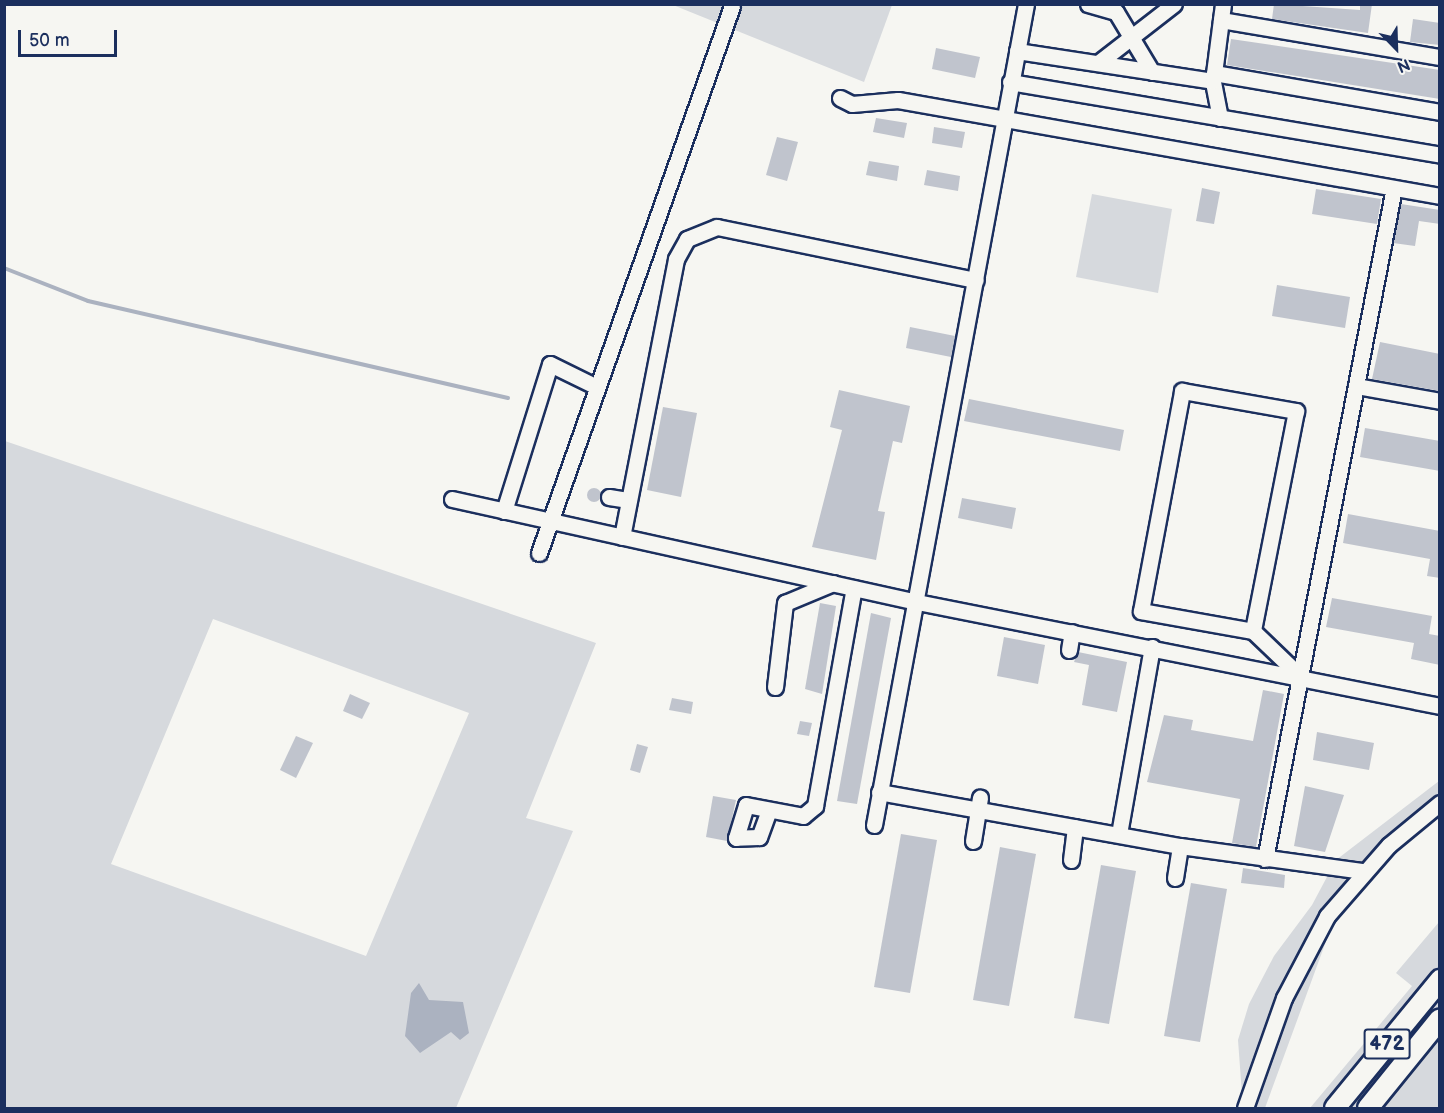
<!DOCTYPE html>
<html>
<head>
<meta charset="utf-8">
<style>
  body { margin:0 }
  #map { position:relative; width:1444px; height:1113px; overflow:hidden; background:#f6f6f2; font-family:"Balsamiq Sans",sans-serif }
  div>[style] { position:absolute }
  .green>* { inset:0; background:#d6d9dd }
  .water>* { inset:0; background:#abb2c0 }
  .stream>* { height:4px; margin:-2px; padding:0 2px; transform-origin:2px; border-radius:2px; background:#abb2c0 }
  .building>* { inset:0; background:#c0c4cd }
  .round { border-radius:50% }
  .roads { filter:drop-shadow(2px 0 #1b2f5e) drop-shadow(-2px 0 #1b2f5e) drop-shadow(0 2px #1b2f5e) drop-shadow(0 -2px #1b2f5e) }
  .minor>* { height:15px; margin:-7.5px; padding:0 7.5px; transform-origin:7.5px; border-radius:7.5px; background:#f6f6f2 }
  .major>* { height:20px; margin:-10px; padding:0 10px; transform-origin:10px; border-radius:10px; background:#f6f6f2 }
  span { translate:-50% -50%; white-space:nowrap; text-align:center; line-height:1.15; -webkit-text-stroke:6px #f6f6f2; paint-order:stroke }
  .shield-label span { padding:2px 4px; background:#f6f6f2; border:2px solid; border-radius:4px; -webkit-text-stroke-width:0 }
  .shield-label { font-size:20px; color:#1b2f5e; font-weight:700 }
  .frame { position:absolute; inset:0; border:6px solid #1b2f5e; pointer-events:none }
  .north { position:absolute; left:1366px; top:18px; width:60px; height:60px; -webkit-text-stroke:4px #f6f6f2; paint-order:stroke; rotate:157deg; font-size:16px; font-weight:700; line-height:24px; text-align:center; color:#1b2f5e }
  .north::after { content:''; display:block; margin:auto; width:21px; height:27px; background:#1b2f5e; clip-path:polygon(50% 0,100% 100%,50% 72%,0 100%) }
  .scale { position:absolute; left:18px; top:30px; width:99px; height:27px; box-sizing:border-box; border:3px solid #1b2f5e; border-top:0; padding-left:8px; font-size:18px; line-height:21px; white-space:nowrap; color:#1b2f5e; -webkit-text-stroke:4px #f6f6f2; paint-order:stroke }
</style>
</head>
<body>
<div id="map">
  <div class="green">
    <i style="clip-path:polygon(673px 5px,892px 5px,864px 82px)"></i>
    <i style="clip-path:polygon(1092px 194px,1172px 209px,1158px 293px,1076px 277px)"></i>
    <i style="clip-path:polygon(evenodd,5px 441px,596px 643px,526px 818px,573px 831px,456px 1108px,5px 1108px,5px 441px,213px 619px,469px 713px,366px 956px,111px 864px,213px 619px)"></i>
    <i style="clip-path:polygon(1439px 781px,1439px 816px,1385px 862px,1332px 925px,1265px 1108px,1243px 1108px,1238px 1040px,1249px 1004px,1274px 956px,1312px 905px,1336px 860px)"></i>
    <i style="clip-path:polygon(1439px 922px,1439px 1108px,1310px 1108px,1412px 986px,1396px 973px)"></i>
  </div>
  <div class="water">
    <i style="clip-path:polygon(419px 983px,429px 1000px,463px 1002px,469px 1033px,460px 1040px,451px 1032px,420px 1053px,405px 1036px,411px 993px)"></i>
  </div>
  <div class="stream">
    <i style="left:4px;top:268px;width:90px;rotate:21.4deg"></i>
    <i style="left:88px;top:301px;width:431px;rotate:13deg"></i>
  </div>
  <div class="building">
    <i style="clip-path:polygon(1274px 4px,1360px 10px,1360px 4px,1372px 4px,1368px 33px,1272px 19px)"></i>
    <i style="clip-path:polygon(1413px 19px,1440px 23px,1440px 45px,1410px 42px)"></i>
    <i style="clip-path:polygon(1231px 39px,1440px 70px,1440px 99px,1227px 65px)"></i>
    <i style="clip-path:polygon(936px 48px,980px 57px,975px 78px,932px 69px)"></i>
    <i style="clip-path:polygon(876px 118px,907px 123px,904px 138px,873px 132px)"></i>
    <i style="clip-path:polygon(934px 127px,965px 132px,962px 148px,932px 143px)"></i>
    <i style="clip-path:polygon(777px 137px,798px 142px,787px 181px,766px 175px)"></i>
    <i style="clip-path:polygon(869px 161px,899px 166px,897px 181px,866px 175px)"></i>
    <i style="clip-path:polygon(927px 170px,960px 176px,958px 191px,924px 185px)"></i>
    <i style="clip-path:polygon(1202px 188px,1220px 192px,1214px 224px,1196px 221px)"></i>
    <i style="clip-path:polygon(1316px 189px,1381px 199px,1377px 224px,1312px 214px)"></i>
    <i style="clip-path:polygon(1401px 204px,1440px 210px,1440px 224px,1419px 221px,1415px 246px,1393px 243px)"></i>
    <i style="clip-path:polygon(1277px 285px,1350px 297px,1345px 328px,1272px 316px)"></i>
    <i style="clip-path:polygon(910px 327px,955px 336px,951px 357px,906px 348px)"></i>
    <i style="clip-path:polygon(1380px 342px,1440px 354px,1440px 391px,1372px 379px)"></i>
    <i style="clip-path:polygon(839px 390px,910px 406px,902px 443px,893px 441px,878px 511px,885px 512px,876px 560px,812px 547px,842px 430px,830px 427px)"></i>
    <i style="clip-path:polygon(969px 399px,1124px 430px,1120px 451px,964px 421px)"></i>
    <i style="clip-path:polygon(663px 407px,697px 413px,681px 497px,647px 490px)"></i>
    <i style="clip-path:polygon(1365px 428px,1440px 441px,1440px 471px,1360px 457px)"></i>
    <i class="round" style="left:587px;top:488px;width:14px;height:14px"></i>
    <i style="clip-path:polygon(962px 498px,1016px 508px,1012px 529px,958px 518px)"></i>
    <i style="clip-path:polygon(1348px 514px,1440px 531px,1440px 578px,1427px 576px,1430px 559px,1343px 543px)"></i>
    <i style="clip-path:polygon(1332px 598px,1432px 616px,1429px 634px,1440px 636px,1440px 665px,1411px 659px,1414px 643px,1326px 627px)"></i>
    <i style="clip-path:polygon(820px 603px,836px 606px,822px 694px,805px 689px)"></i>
    <i style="clip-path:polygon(871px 613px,891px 618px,857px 804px,837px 801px)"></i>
    <i style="clip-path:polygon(1004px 637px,1045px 645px,1038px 684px,997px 676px)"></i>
    <i style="clip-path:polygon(1078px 652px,1127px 662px,1117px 712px,1082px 705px,1089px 665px,1074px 662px)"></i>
    <i style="clip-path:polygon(1263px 690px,1284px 694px,1256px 847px,1232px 843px,1240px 799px,1147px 782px,1164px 715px,1193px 720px,1191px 730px,1253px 741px)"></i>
    <i style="clip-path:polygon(350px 694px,370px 703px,362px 719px,343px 711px)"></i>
    <i style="clip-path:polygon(672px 698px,693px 702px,691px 714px,669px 710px)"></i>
    <i style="clip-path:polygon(800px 721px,812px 723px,809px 736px,797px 734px)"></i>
    <i style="clip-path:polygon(1317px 732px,1374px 743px,1369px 770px,1313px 760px)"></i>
    <i style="clip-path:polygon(296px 736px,313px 743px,296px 778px,280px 770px)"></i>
    <i style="clip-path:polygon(637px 744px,648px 747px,640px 773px,630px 770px)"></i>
    <i style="clip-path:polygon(1305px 786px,1344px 795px,1325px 852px,1294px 846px)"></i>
    <i style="clip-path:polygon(713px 796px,736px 800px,727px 841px,706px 837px)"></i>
    <i style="clip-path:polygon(901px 834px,937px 840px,910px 993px,874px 987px)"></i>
    <i style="clip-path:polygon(1000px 847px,1036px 854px,1009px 1006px,973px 1000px)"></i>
    <i style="clip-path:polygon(1101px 865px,1136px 871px,1109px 1024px,1074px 1018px)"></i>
    <i style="clip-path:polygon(1243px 868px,1285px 875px,1284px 888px,1241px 883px)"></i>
    <i style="clip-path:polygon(1191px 883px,1227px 889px,1200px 1042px,1164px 1036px)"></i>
  </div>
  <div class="roads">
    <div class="minor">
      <i style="left:1088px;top:4px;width:29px;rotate:16deg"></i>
      <i style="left:1116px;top:12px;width:70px;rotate:59deg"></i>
      <i style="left:1221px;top:20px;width:222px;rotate:9.6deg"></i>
      <i style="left:1017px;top:51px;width:198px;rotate:8.7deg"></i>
      <i style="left:1098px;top:63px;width:96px;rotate:-37.8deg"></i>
      <i style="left:1214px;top:73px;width:229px;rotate:9.8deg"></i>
      <i style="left:1010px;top:82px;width:436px;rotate:9.6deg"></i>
      <i style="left:840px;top:98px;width:13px;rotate:27deg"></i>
      <i style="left:852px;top:104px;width:46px;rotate:-5deg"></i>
      <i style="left:898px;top:100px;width:550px;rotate:10.04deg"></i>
      <i style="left:1220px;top:118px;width:38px;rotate:-101deg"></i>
      <i style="left:1213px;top:81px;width:78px;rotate:-82.6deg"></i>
      <i style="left:1356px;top:386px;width:85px;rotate:10.1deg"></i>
      <i style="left:609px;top:497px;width:20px;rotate:9deg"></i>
      <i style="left:452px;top:499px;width:471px;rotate:12.5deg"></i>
      <i style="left:912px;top:601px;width:538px;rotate:11.25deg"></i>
      <i style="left:504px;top:511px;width:154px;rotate:-72.6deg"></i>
      <i style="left:550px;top:364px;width:52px;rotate:26.1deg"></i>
      <i style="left:622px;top:537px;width:283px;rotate:-79deg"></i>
      <i style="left:676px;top:259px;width:23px;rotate:-61deg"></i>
      <i style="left:687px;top:239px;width:32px;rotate:-22deg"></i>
      <i style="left:717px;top:227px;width:264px;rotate:11.6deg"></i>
      <i style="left:539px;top:553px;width:580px;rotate:-70.57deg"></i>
      <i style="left:1253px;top:631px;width:114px;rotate:-169.9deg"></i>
      <i style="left:1141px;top:611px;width:224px;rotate:-79.4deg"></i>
      <i style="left:1182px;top:391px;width:116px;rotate:10deg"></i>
      <i style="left:1296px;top:411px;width:224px;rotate:101.1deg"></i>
      <i style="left:1253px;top:631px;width:66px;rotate:43.8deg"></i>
      <i style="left:1069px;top:650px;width:18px;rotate:-81deg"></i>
      <i style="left:775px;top:687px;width:85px;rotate:-83.2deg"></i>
      <i style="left:785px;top:603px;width:52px;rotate:-22.6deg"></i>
      <i style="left:879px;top:792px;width:306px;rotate:10.2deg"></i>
      <i style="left:1180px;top:846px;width:185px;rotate:7.8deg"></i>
      <i style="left:769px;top:810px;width:29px;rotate:110deg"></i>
      <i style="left:759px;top:837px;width:23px;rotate:178deg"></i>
      <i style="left:736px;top:838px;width:34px;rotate:-73deg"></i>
      <i style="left:746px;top:805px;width:58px;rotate:10.9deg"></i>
      <i style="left:803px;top:816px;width:16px;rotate:-40deg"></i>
      <i style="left:815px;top:806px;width:221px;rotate:-79.9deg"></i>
      <i style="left:874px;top:825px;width:835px;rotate:-79.51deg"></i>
      <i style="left:1119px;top:834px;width:190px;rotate:-80deg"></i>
      <i style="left:973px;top:841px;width:44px;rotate:-80.8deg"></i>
      <i style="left:1265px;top:859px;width:683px;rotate:-79.12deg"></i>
      <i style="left:1071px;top:860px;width:33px;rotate:-83deg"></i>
      <i style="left:1175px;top:878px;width:32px;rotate:-81deg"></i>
      <i style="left:1245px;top:1108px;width:117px;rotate:-70.5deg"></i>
      <i style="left:1284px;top:998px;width:93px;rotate:-62.3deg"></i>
      <i style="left:1327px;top:916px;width:94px;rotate:-48.9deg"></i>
      <i style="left:1389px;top:845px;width:66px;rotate:-39.5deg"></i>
    </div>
    <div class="major">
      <i style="left:1335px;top:1108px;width:166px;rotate:-50.6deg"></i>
      <i style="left:1368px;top:1108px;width:114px;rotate:-51deg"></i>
    </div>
  </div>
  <div class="shield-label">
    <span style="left:1387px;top:1044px">472</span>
  </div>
  <div class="frame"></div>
  <div class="north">N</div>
  <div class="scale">50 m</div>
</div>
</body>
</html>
